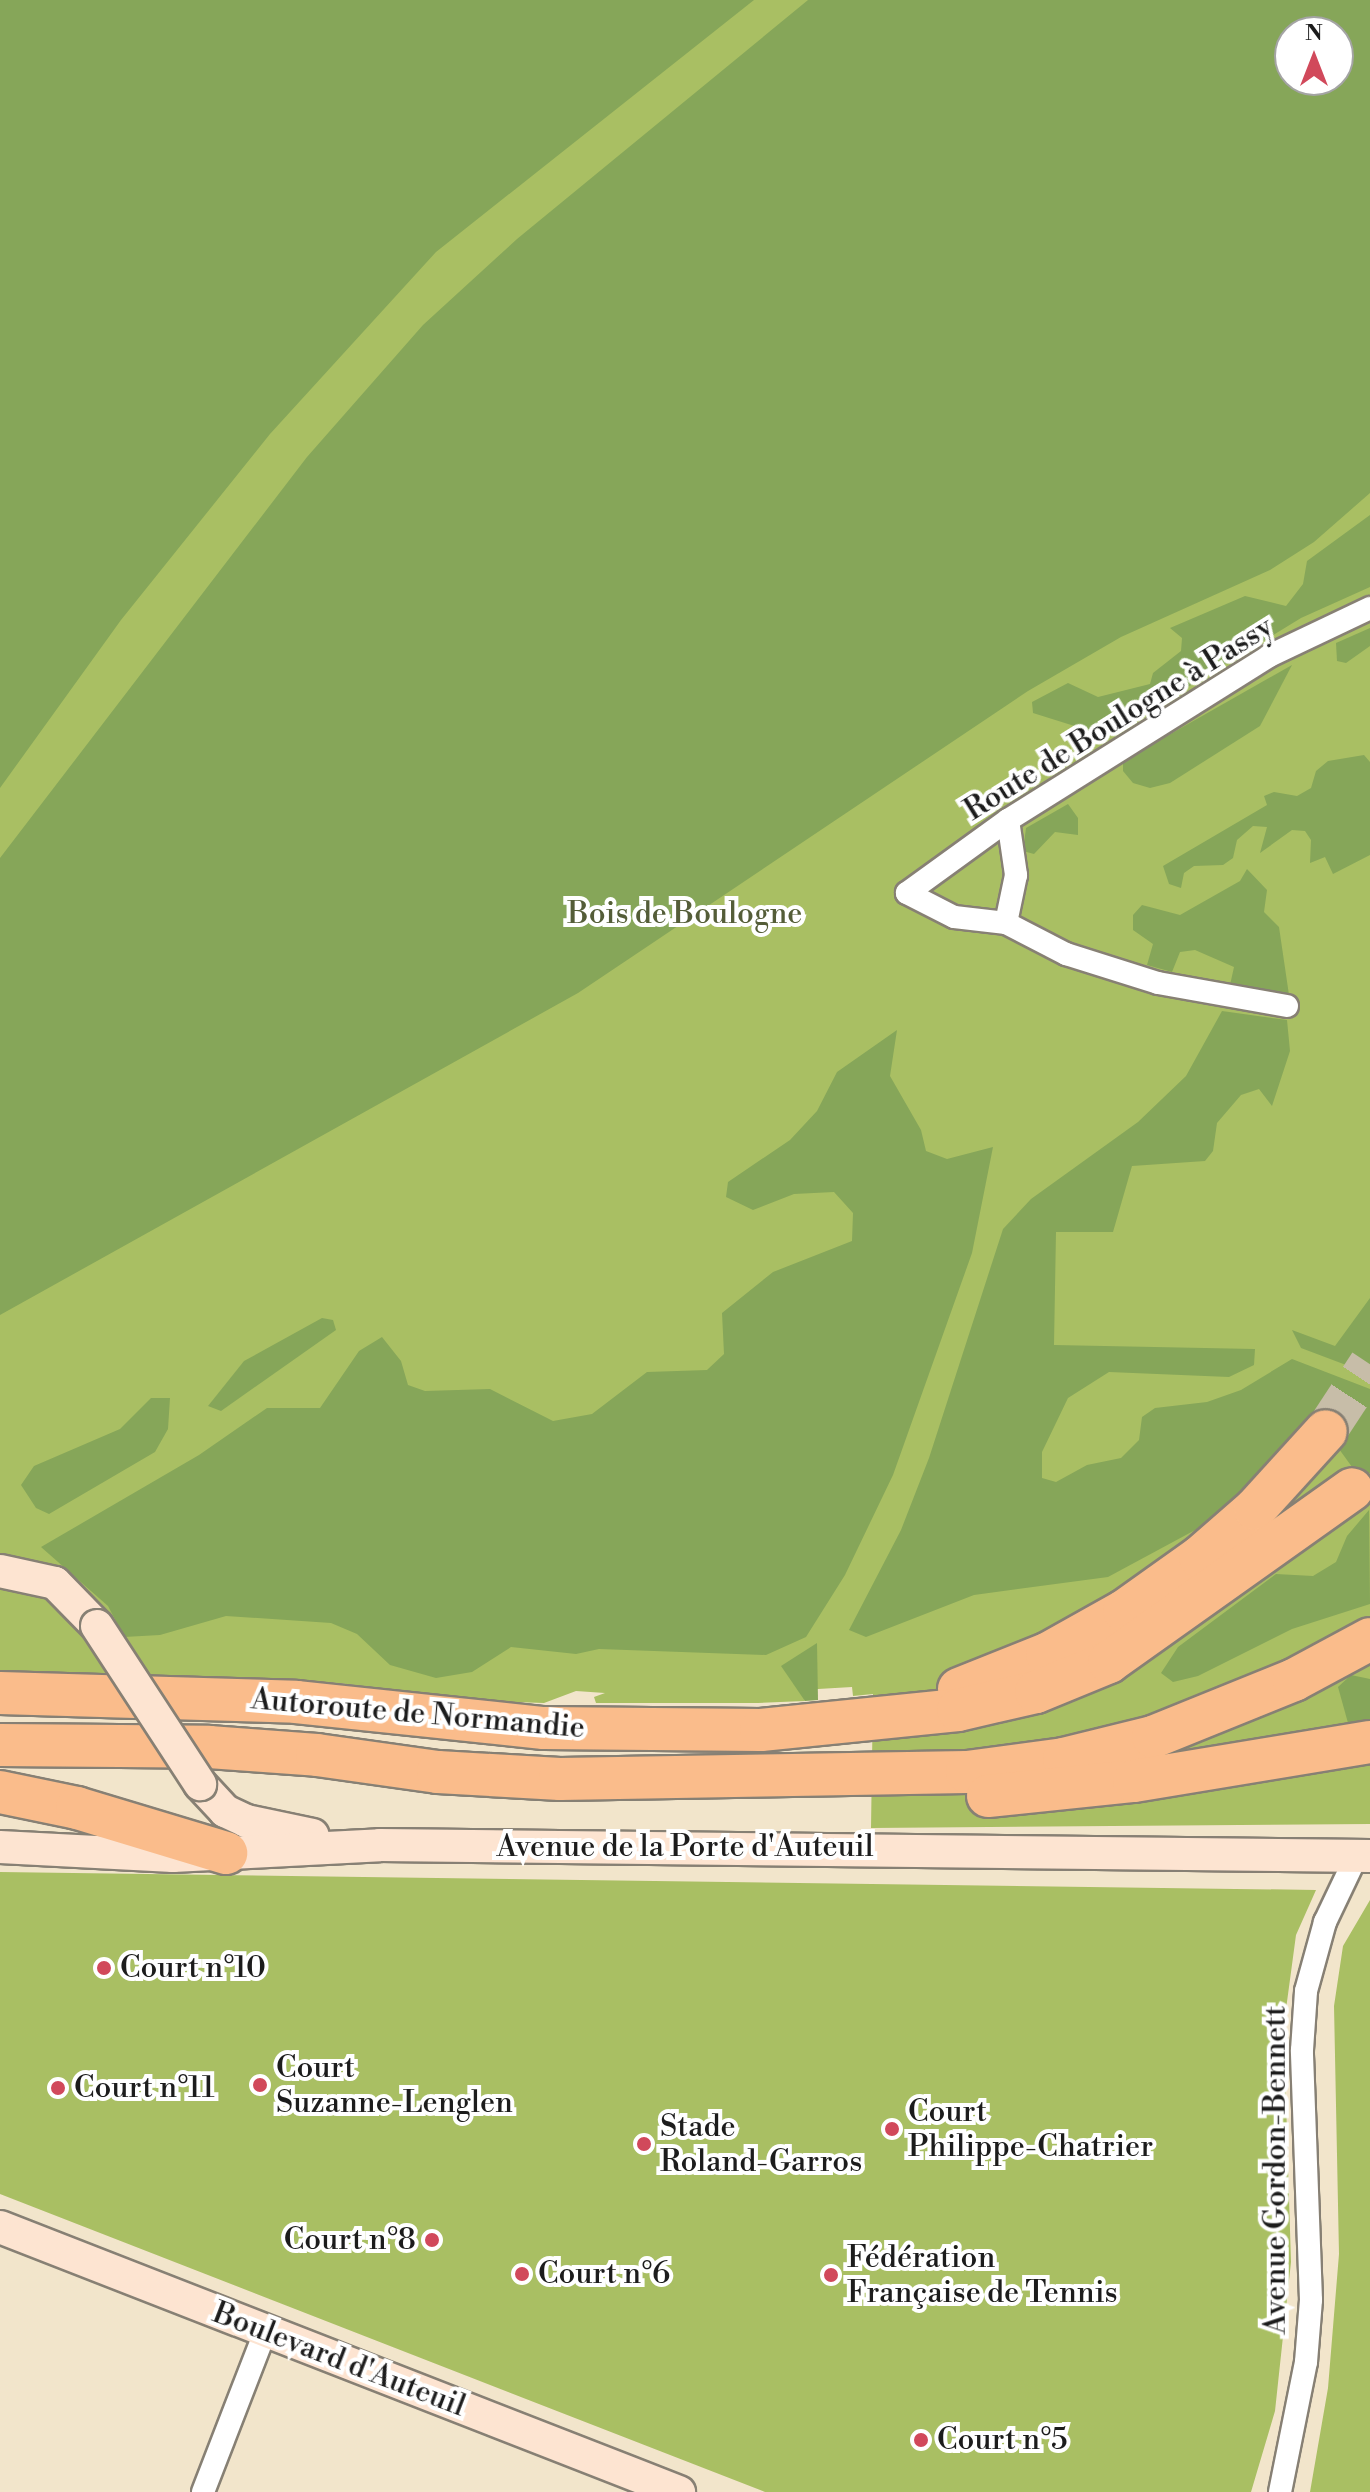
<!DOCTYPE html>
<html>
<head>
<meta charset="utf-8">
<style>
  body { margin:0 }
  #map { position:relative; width:1370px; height:2492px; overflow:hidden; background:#f2e5cb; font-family:"Libre Bodoni",serif }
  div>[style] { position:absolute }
  .green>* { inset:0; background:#a9bf63 }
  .forest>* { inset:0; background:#86a659 }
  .highway-tunnel>* { height:42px; margin-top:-21px; transform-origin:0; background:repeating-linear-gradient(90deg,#c7bda8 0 42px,transparent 0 63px) }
  .roads { filter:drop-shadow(2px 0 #878074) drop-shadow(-2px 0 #878074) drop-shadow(0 2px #878074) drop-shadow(0 -2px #878074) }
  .street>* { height:22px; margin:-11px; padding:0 11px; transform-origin:11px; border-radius:11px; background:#fff }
  .secondary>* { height:32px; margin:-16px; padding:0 16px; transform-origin:16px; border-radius:16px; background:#fde4d1 }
  .highway>* { height:42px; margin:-21px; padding:0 21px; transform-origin:21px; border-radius:21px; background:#fabc8b }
  .bridges { filter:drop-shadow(2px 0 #878074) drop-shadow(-2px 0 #878074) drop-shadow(0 2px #878074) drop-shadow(0 -2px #878074) }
  .secondary-bridge>* { height:32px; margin:-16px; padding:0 16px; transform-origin:16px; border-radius:16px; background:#fde4d1 }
  .dots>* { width:22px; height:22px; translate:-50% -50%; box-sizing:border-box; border:4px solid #fff; border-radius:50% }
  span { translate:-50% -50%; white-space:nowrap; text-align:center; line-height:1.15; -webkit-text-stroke:8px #fff; paint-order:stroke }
  .street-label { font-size:30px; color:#1c1c1c }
  .park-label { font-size:30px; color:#545d38 }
  .poi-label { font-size:30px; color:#1c1c1c }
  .left { translate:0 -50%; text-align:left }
  .right { translate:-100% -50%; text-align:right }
  .north { position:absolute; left:1274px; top:16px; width:80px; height:80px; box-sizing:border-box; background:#fff; border:2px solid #a4a4a4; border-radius:50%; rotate:0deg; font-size:22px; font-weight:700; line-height:32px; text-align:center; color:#1c1c1c }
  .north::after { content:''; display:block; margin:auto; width:28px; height:36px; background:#d1495b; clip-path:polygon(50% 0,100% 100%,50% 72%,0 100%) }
</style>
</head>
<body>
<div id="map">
  <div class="green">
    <i style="clip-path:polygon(evenodd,0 0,1370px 0,1370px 1824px,871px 1828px,873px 1694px,853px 1696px,852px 1687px,801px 1690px,805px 1701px,758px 1703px,596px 1703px,594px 1697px,605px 1693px,576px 1691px,544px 1703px,482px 1701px,338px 1683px,0 1672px,0 0,1290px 32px,1338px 32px,1338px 80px,1290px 80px,1290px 32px)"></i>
    <i style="clip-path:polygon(0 1872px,1316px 1890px,1296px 1935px,1284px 2024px,1278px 2029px,1277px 2045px,1270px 2043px,1271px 2064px,1285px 2069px,1291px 2262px,1275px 2411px,1251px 2492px,765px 2492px,0 2194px)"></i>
    <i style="clip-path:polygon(1370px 1900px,1370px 2492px,1310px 2492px,1328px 2388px,1339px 2254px,1334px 2006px,1343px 1946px)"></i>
  </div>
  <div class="forest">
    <i style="clip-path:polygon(0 0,754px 0,436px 252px,270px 434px,121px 620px,0 788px)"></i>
    <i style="clip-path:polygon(evenodd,808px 0,1370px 0,1370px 493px,1314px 542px,1270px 570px,1121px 637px,1028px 691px,578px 993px,0 1315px,0 858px,307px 457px,423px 325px,517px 239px,808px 0,1290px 32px,1338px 32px,1338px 80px,1290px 80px,1290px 32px)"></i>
    <i style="clip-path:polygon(1370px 515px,1370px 587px,1301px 618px,1096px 743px,1084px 729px,1033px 713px,1032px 702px,1068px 683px,1098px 697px,1150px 684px,1153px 673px,1181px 651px,1182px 638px,1170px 628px,1245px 596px,1286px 606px,1303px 584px,1307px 561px)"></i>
    <i style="clip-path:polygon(1370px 628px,1370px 646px,1346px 663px,1337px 661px,1336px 643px)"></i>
    <i style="clip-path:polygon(1292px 665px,1260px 726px,1170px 783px,1150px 788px,1133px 783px,1123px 771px,1123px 761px)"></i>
    <i style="clip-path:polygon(1364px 755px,1370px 762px,1370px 855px,1333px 874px,1325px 857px,1310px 863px,1311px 840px,1305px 831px,1292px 830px,1260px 853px,1267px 827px,1253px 826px,1237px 840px,1233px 858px,1223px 865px,1194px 866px,1184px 873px,1181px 888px,1169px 884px,1163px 866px,1267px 805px,1264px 796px,1274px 792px,1297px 796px,1311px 788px,1316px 771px,1328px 761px)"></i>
    <i style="clip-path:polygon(1068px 804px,1078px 818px,1078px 835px,1055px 832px,1034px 854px,1023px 851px,1026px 828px)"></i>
    <i style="clip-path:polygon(1247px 869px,1267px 890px,1264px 912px,1279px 927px,1289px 995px,1230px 985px,1234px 967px,1195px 950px,1180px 952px,1172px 972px,1147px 965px,1153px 944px,1133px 930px,1133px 915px,1142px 905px,1180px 915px,1240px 881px)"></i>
    <i style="clip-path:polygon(1222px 1011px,1287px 1020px,1290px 1051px,1272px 1106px,1259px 1089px,1241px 1095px,1217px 1123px,1213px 1151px,1205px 1161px,1132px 1166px,1113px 1232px,1056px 1232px,1054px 1345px,1255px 1349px,1254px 1365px,1229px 1377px,1109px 1372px,1068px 1398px,1042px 1452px,1042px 1478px,1056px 1482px,1087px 1465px,1121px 1458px,1139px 1440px,1142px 1417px,1155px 1408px,1207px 1402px,1241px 1390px,1292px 1359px,1370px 1389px,1370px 1473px,1360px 1478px,1326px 1431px,1236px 1508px,1108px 1577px,974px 1595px,866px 1637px,849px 1630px,901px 1530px,929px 1458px,1003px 1229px,1031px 1199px,1138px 1122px,1186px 1076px)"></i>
    <i style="clip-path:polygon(897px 1030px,890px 1076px,921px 1130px,926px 1151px,947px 1159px,993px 1147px,972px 1253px,893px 1475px,845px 1575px,806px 1637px,766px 1655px,599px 1649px,576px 1654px,511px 1647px,472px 1672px,436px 1678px,390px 1665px,357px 1634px,331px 1623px,226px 1616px,160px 1635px,124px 1637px,108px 1606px,41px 1547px,199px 1455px,267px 1408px,320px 1408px,359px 1351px,382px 1337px,401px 1361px,408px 1385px,425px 1391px,490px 1389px,553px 1421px,592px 1414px,647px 1372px,707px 1370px,724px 1354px,722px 1313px,773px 1272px,852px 1241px,853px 1213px,834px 1192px,794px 1194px,753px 1210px,726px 1197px,728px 1182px,790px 1140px,817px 1111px,837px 1072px)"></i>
    <i style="clip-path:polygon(1370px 1298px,1370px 1374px,1301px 1348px,1292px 1330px,1335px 1346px)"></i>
    <i style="clip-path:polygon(322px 1318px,333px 1320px,336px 1330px,221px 1411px,208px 1406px,244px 1361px)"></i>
    <i style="clip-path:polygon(151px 1398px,170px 1398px,168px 1429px,155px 1452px,49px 1514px,36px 1508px,21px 1485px,34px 1466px,120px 1429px)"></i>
    <i style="clip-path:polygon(1369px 1510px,1370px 1604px,1292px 1629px,1198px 1676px,1173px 1682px,1161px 1673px,1178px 1647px,1276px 1574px,1313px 1576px,1336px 1562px,1347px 1536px)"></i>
    <i style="clip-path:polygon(817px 1643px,818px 1700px,805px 1701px,781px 1666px)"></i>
    <i style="clip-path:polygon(1351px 1675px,1370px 1679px,1370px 1727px,1348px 1723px,1338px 1687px)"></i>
  </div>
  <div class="highway-tunnel">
    <i style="left:1326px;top:1431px;width:80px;rotate:-56.7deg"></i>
  </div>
  <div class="roads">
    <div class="street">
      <i style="left:1008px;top:820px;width:56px;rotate:81.7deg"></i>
      <i style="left:1016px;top:875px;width:49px;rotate:101.8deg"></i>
      <i style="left:1006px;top:923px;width:52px;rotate:-173.4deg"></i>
      <i style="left:954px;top:917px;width:53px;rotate:-152.9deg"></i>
      <i style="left:907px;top:893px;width:125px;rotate:-35.9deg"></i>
      <i style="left:1008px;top:820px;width:308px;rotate:-32.1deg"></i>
      <i style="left:1269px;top:656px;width:112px;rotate:-25.4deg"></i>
      <i style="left:1006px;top:923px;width:68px;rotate:27.3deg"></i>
      <i style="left:1066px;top:954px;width:96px;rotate:17.5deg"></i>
      <i style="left:1158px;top:983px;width:131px;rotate:10.1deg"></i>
      <i style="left:203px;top:2492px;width:172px;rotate:-68.8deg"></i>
      <i style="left:1280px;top:2492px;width:133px;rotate:-78.7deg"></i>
      <i style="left:1306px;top:2362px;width:62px;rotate:-85.4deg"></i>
      <i style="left:1311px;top:2300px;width:250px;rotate:-92.1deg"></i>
      <i style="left:1302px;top:2050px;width:59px;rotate:-86.1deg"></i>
      <i style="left:1306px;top:1991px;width:72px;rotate:-74.6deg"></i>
      <i style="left:1325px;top:1922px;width:74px;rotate:-64.5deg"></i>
    </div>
    <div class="secondary">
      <i style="left:0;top:1571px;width:56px;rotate:12.3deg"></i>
      <i style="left:55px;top:1583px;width:60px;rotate:45.7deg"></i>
      <i style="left:200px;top:1784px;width:37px;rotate:47deg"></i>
      <i style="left:225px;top:1811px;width:23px;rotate:25deg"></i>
      <i style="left:246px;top:1821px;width:68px;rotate:11.8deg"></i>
      <i style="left:0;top:1847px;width:173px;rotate:3deg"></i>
      <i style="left:173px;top:1856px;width:207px;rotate:-3deg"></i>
      <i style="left:380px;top:1845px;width:990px;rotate:0.64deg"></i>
      <i style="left:0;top:2227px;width:729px;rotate:21.32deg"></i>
    </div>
    <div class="highway">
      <i style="left:959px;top:1689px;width:95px;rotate:-21.7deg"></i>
      <i style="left:1047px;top:1654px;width:88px;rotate:-29.2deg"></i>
      <i style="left:1124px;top:1611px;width:93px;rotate:-35.4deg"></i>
      <i style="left:1200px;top:1557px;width:73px;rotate:-41.1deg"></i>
      <i style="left:1255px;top:1509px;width:105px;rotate:-47.7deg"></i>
      <i style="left:0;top:1693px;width:296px;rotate:1.7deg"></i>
      <i style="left:296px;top:1702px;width:249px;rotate:6deg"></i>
      <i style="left:544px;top:1728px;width:217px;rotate:0.5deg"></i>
      <i style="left:761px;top:1730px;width:198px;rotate:-5.8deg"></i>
      <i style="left:958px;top:1710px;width:80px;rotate:-13deg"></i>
      <i style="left:1036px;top:1692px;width:79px;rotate:-22.3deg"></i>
      <i style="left:1109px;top:1662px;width:298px;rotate:-35.4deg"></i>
      <i style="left:0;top:1745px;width:209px;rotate:0.5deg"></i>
      <i style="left:209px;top:1747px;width:108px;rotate:4.2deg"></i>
      <i style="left:317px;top:1755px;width:122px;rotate:8deg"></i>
      <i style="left:438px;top:1772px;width:122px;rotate:3.3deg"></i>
      <i style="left:560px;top:1779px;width:407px;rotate:-1deg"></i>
      <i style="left:967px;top:1772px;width:98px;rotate:-7.6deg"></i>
      <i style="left:1064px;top:1759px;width:92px;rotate:-13.9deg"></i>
      <i style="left:1153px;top:1737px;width:152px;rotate:-22deg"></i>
      <i style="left:1294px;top:1680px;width:86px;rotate:-28.3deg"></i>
      <i style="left:0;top:1792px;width:79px;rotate:11.7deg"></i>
      <i style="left:77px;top:1808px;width:156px;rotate:16.8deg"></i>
      <i style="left:988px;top:1796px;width:147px;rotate:-5.9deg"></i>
      <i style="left:1134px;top:1781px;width:239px;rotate:-9.4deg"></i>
    </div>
  </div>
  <div class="bridges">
    <div class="secondary-bridge">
      <i style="left:97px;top:1626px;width:189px;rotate:56.9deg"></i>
    </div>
  </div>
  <div class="dots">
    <i style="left:104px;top:1968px;background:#d1495b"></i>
    <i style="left:260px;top:2085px;background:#d1495b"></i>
    <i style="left:58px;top:2088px;background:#d1495b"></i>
    <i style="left:892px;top:2129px;background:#d1495b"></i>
    <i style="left:644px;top:2144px;background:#d1495b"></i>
    <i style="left:432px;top:2240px;background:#d1495b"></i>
    <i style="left:522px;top:2274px;background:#d1495b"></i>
    <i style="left:831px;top:2275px;background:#d1495b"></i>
    <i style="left:921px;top:2440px;background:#d1495b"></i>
  </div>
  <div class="street-label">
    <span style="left:1119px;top:719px;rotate:-32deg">Route de Boulogne à Passy</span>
    <span style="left:418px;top:1714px;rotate:5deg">Autoroute de Normandie</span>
    <span style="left:685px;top:1847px">Avenue de la Porte d'Auteuil</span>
    <span style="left:1276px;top:2170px;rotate:-90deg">Avenue Gordon-Bennett</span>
    <span style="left:339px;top:2360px;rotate:21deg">Boulevard d'Auteuil</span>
  </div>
  <div class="park-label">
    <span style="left:685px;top:914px">Bois de Boulogne</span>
  </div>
  <div class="poi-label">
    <span class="left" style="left:120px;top:1968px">Court n°10</span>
    <span class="left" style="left:276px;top:2085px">Court<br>Suzanne-Lenglen</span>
    <span class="left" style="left:74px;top:2088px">Court n°11</span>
    <span class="left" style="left:908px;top:2129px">Court<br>Philippe-Chatrier</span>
    <span class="left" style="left:660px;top:2144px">Stade<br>Roland-Garros</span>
    <span class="right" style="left:416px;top:2240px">Court n°8</span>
    <span class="left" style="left:847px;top:2275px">Fédération<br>Française de Tennis</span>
    <span class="left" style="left:538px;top:2274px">Court n°6</span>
    <span class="left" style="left:937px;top:2440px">Court n°5</span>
  </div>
  <div class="north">N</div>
</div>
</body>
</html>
